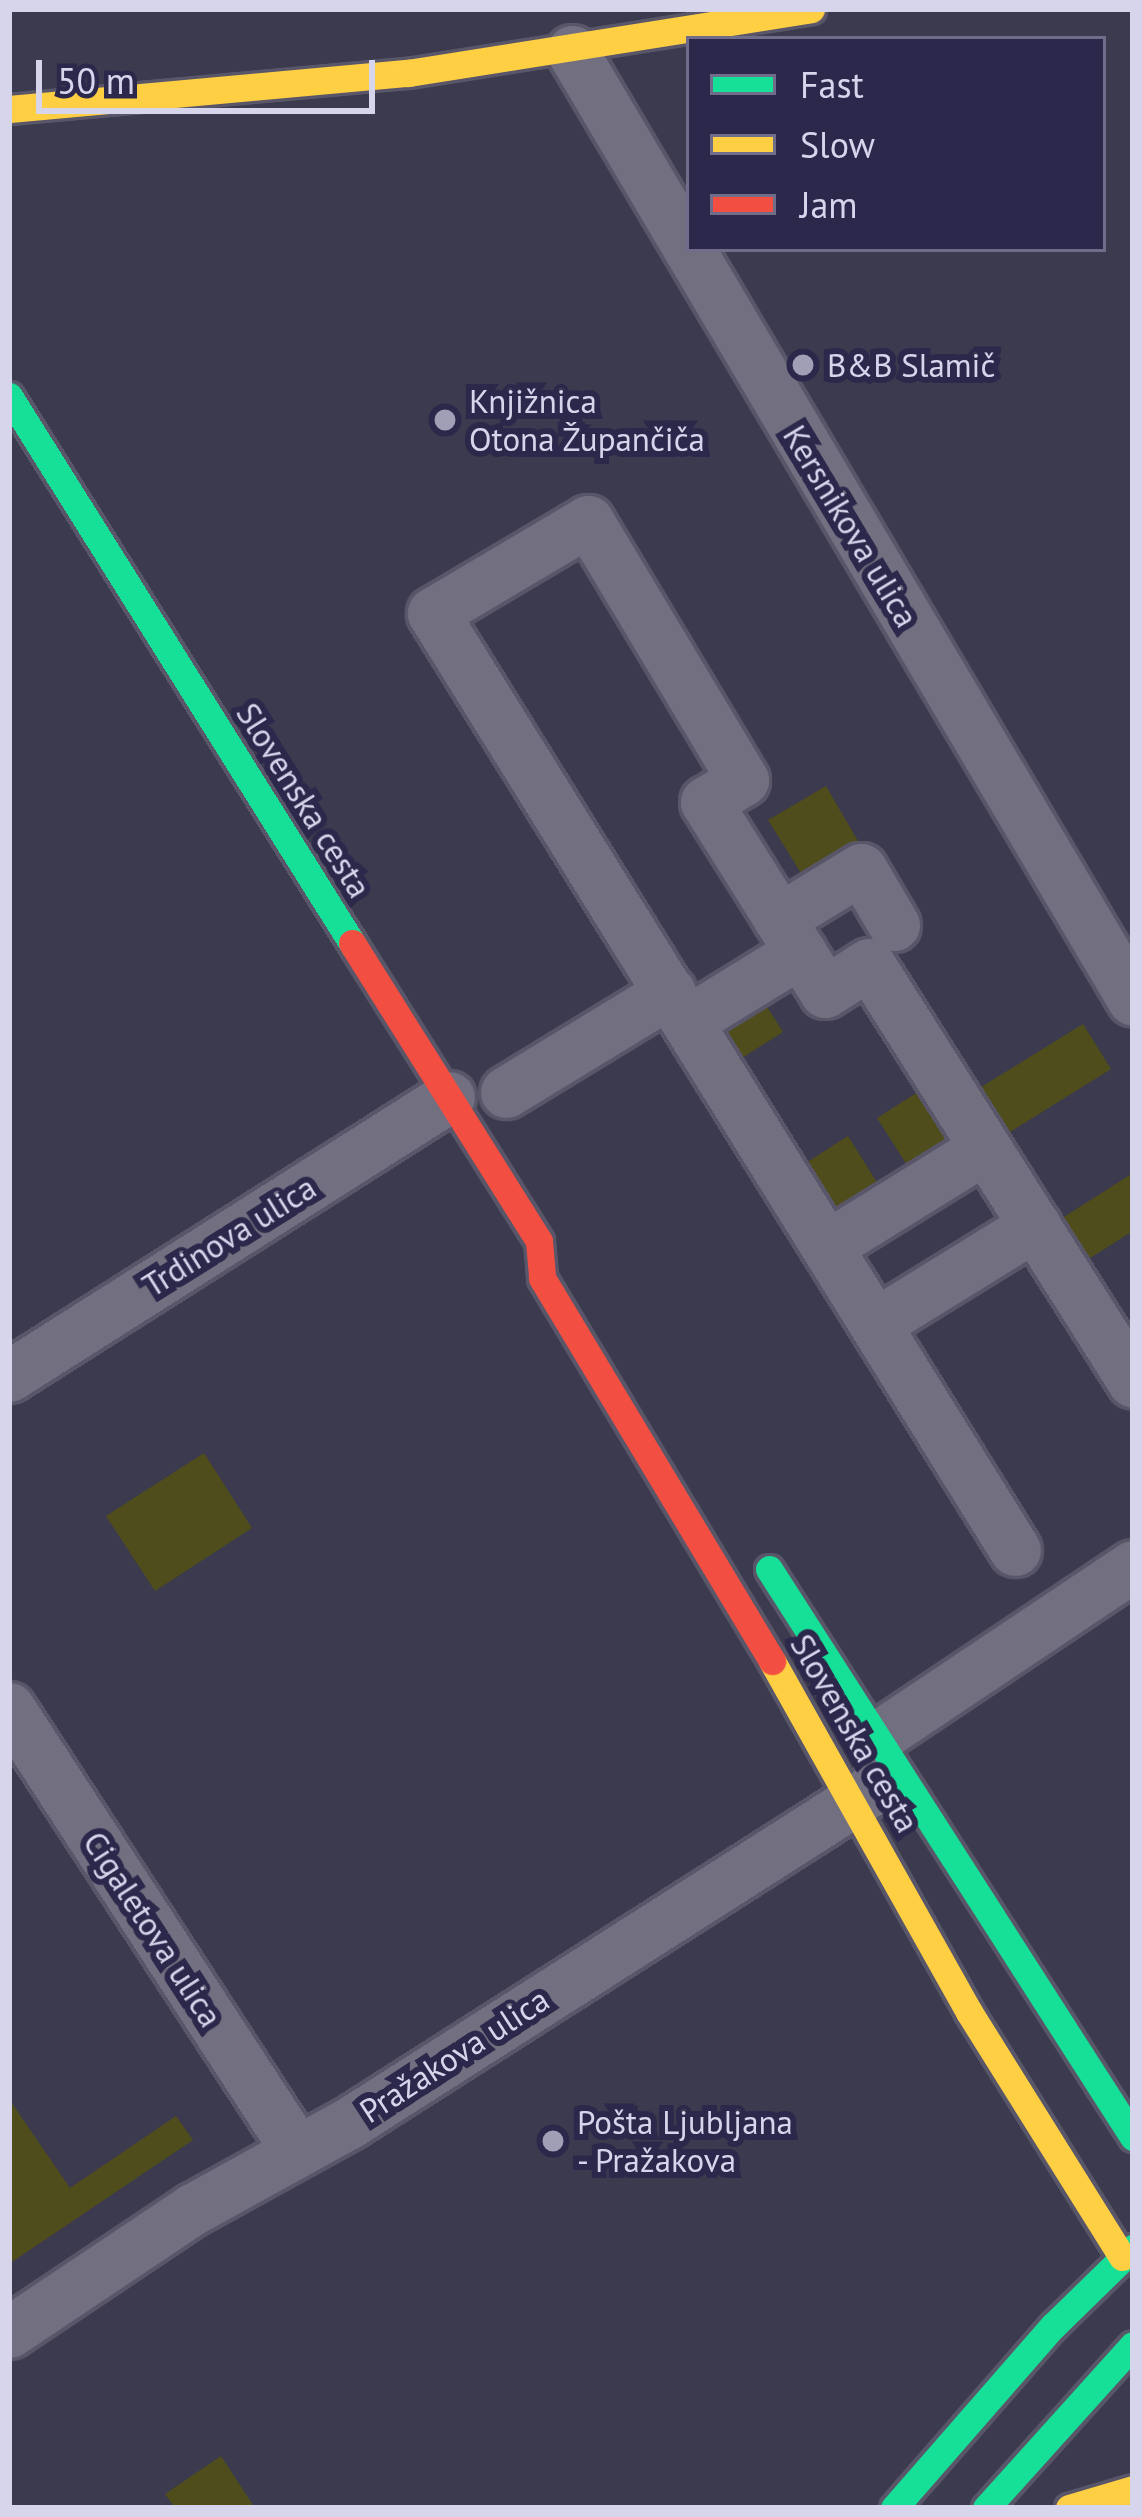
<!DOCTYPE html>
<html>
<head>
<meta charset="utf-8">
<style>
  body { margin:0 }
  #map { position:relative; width:1142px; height:2517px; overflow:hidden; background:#3c3a4e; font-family:"PT Sans",sans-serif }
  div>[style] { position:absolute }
  .green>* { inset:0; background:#4f4d1c }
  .roads { filter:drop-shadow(3px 0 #585668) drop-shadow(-3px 0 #585668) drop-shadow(0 3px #585668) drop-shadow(0 -3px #585668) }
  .street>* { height:51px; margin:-25.5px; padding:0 25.5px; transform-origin:25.5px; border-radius:25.5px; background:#727080 }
  .fast>* { height:27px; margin:-13.5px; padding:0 13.5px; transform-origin:13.5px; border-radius:13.5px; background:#16e098 }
  .slow>* { height:27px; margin:-13.5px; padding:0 13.5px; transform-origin:13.5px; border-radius:13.5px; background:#ffcf43 }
  .jam>* { height:27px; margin:-13.5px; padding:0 13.5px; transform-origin:13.5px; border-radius:13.5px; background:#f24e42 }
  .dots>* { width:33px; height:33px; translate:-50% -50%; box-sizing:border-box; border:6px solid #2c284b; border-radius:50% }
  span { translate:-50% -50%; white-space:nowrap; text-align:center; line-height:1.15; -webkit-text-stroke:12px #2c284b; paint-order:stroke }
  .poi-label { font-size:33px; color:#d6d5ec }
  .left { translate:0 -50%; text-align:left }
  .street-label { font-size:33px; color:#d6d5ec }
  .frame { position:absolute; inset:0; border:12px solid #d6d5ec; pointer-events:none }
  .legend { position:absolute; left:686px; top:36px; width:420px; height:216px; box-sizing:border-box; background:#2c284b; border:3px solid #706d8b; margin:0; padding:15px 21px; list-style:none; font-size:36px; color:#d6d5ec }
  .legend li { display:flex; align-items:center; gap:24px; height:60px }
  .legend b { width:60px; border:3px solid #706d8b }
  .scale { position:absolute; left:36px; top:60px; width:339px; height:54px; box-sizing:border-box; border:6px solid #d6d5ec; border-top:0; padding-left:15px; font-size:36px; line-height:42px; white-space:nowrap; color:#d6d5ec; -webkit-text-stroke:9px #2c284b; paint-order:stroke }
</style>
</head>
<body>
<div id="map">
  <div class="green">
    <i style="clip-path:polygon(826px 786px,865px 853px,809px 886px,768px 820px)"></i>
    <i style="clip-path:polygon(757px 991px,783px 1032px,731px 1065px,705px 1023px)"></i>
    <i style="clip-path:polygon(1083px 1024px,1111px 1069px,1002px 1137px,973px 1092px)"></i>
    <i style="clip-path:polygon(921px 1090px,951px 1138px,907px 1165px,877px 1118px)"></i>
    <i style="clip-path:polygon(848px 1136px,878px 1184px,831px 1214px,801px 1166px)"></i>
    <i style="clip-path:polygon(1133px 1173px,1133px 1231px,1082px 1263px,1056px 1222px)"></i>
    <i style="clip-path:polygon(204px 1453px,252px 1528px,155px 1591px,106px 1516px)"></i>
    <i style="clip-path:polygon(9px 2099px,70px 2188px,176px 2116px,193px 2140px,9px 2264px)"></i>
    <i style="clip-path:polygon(221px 2456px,255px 2508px,175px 2508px,165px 2494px)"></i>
  </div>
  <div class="roads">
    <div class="street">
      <i style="left:572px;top:51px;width:1102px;rotate:59.41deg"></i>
      <i style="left:779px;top:919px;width:96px;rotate:-31.4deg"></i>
      <i style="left:861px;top:869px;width:65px;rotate:59.5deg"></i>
      <i style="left:688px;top:1021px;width:132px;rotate:-31.6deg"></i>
      <i style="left:506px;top:1092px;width:192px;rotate:-31.4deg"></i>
      <i style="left:827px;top:1246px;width:186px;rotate:-31.8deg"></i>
      <i style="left:875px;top:1324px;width:188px;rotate:-31.7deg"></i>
      <i style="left:9px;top:1376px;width:521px;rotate:-32.38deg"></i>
      <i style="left:1015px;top:1550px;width:1103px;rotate:-121.85deg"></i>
      <i style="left:433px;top:613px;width:180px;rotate:-30.7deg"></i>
      <i style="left:588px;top:521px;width:302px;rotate:59.1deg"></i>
      <i style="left:743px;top:780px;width:43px;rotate:149.3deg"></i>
      <i style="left:706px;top:802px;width:224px;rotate:57.9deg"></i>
      <i style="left:825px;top:992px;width:52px;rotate:-32.5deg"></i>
      <i style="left:869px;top:964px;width:494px;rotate:57.7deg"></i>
      <i style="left:9px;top:1708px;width:528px;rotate:56.97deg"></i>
      <i style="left:876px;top:1738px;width:309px;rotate:-33.8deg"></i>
      <i style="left:9px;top:2332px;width:221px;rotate:-33.8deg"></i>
      <i style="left:193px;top:2209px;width:178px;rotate:-28.9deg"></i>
      <i style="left:349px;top:2123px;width:638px;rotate:-32.52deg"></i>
    </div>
    <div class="fast">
      <i style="left:9px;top:396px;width:646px;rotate:57.91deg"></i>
      <i style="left:769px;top:1569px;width:675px;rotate:57.35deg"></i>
      <i style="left:894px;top:2508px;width:242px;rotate:-48.9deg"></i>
      <i style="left:1053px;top:2326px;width:112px;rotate:-44.3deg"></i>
      <i style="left:986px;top:2508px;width:219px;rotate:-48deg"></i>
    </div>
    <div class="slow">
      <i style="left:9px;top:109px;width:401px;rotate:-5.2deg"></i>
      <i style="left:408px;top:73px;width:408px;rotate:-9deg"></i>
      <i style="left:772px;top:1661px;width:403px;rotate:60.7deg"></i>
      <i style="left:969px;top:2012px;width:289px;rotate:58deg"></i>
      <i style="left:1069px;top:2508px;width:67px;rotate:-16.5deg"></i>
    </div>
    <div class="jam">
      <i style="left:352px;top:943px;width:352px;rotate:57.9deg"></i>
      <i style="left:539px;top:1241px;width:37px;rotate:85deg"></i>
      <i style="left:542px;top:1278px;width:447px;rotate:59deg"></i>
    </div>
  </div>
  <div class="dots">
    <i style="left:803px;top:365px;background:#a09fb5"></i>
    <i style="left:445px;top:420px;background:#a09fb5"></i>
    <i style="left:553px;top:2141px;background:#a09fb5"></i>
  </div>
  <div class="poi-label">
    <span class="left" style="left:827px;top:365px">B&amp;B Slamič</span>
    <span class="left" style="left:469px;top:420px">Knjižnica<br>Otona Župančiča</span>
    <span class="left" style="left:577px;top:2141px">Pošta Ljubljana<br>- Pražakova</span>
  </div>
  <div class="street-label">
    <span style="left:851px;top:526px;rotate:59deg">Kersnikova ulica</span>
    <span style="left:304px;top:800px;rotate:58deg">Slovenska cesta</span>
    <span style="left:229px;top:1236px;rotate:-32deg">Trdinova ulica</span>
    <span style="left:855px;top:1733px;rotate:60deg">Slovenska cesta</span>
    <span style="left:153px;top:1929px;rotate:57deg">Cigaletova ulica</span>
    <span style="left:454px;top:2055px;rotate:-33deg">Pražakova ulica</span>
  </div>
  <div class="frame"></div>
  <ul class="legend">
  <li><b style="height:15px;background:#16e098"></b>Fast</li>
  <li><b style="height:15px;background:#ffcf43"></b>Slow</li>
  <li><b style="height:15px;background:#f24e42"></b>Jam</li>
  </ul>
  <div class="scale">50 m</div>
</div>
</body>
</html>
